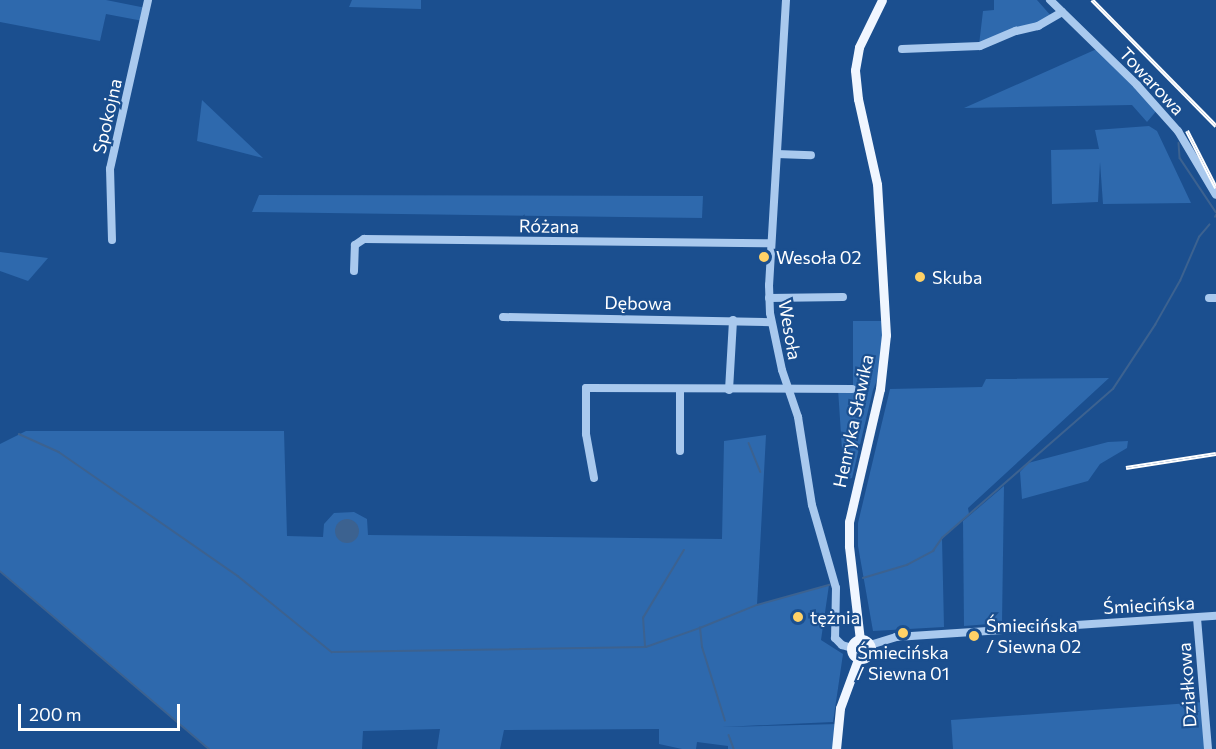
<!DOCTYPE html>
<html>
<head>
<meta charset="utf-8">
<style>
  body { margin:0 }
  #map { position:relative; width:1216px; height:749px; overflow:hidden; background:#1b4f8f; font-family:Commissioner,sans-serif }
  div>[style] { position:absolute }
  .green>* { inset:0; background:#2e69ad }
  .water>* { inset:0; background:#3c6290 }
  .round { border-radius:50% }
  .stream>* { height:1.5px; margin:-0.75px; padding:0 0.75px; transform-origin:0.75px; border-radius:0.75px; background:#3c6290 }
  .minor>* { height:8px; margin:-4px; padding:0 4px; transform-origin:4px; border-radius:4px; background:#a9c9ee }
  .major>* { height:9px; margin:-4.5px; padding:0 4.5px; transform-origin:4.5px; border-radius:4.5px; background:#f0f6ff }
  .major>.ring { margin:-4.5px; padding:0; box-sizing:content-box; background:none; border:9px solid #f0f6ff; border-radius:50% }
  .rail>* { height:4px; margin-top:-2px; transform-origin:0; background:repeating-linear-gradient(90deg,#1b4f8f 0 4.5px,#fff 0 9px); box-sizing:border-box; border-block:2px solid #fff }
  .dots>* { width:16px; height:16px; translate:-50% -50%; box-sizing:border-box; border:3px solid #1b4f8f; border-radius:50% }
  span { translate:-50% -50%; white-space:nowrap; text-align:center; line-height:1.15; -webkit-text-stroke:4.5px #1b4f8f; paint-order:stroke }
  .street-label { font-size:18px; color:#fff }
  .poi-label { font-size:18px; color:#fff }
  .left { translate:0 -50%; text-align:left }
  .scale { position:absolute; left:18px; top:704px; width:162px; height:27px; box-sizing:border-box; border:3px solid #fff; border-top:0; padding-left:8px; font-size:18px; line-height:21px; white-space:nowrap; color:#fff; -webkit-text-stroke:4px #1b4f8f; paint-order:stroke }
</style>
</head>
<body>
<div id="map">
  <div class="green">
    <i style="clip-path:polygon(0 0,106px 0,146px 8px,143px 21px,106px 14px,100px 41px,0 22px)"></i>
    <i style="clip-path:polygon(352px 0,421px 0,421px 9px,349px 7px)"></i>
    <i style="clip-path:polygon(994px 0,1037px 0,1052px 17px,979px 45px,983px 11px,994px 10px)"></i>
    <i style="clip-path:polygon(1099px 48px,1158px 109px,1147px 122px,1132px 105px,964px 108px)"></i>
    <i style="clip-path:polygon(202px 100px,263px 158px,197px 141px)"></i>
    <i style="clip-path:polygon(1149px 126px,1157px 131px,1191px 203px,1103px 204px,1100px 162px,1098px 202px,1052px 204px,1051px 150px,1099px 149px,1095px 130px)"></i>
    <i style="clip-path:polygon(259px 195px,703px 196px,702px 218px,252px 212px)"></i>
    <i style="clip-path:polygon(0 252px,48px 258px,28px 281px,0 271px)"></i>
    <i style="clip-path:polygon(853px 321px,885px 321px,884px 362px,873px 390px,852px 478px,844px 480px,838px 389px,853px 389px)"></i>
    <i style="clip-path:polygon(1109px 378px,968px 508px,969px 514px,942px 538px,944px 627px,873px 631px,858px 546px,858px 523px,890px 389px,982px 387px,986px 379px)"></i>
    <i style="clip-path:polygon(26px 431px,284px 431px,287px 536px,323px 537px,324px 524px,334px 513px,354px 512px,367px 519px,368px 535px,722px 539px,724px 441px,766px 435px,757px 605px,829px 585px,821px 640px,843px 654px,837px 695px,833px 722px,722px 727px,838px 724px,835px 749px,728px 749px,728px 746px,697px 742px,696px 749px,682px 749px,659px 744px,659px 729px,504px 730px,500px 749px,437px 749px,440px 729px,363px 731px,362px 749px,209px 749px,0 571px,0 444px)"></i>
    <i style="clip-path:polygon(1128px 441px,1127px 448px,1100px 464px,1088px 481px,1022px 499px,1020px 472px,1028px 463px,1108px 442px)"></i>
    <i style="clip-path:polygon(1004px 486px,1002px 623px,964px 626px,963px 521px)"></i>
    <i style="clip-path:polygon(1204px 702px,1208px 749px,953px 749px,951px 720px)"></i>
  </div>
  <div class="water">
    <i class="round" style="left:335px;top:519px;width:24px;height:24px"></i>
  </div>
  <div class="stream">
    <i style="left:1179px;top:143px;width:15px;rotate:86deg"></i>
    <i style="left:1180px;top:158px;width:65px;rotate:56.3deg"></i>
    <i style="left:1215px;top:217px;width:2px;rotate:-63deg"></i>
    <i style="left:19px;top:434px;width:44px;rotate:24.2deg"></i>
    <i style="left:59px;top:452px;width:218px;rotate:34.7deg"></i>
    <i style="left:238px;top:576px;width:121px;rotate:39deg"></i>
    <i style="left:332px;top:652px;width:314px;rotate:-0.9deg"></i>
    <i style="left:646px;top:647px;width:57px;rotate:-19.4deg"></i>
    <i style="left:749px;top:443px;width:31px;rotate:68deg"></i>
    <i style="left:0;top:571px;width:275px;rotate:40.4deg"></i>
    <i style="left:863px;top:578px;width:46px;rotate:-16.5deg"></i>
    <i style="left:907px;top:565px;width:30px;rotate:-28deg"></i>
    <i style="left:933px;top:551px;width:16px;rotate:-55deg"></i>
    <i style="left:942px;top:538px;width:227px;rotate:-41.1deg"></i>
    <i style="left:1113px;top:389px;width:77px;rotate:-56.7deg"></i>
    <i style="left:1155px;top:325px;width:51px;rotate:-60.4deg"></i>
    <i style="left:1180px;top:281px;width:48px;rotate:-66.6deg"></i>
    <i style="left:1199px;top:237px;width:16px;rotate:-50deg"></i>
    <i style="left:645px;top:646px;width:28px;rotate:-94deg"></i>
    <i style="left:643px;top:618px;width:79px;rotate:-58.9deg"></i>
    <i style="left:725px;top:721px;width:77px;rotate:-107.3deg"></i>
    <i style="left:702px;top:647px;width:19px;rotate:-96deg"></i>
    <i style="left:700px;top:628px;width:61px;rotate:-22deg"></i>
    <i style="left:757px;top:605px;width:75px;rotate:-15.5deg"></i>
    <i style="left:729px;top:735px;width:15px;rotate:70deg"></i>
  </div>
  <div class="minor">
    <i style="left:786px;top:0;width:286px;rotate:93.4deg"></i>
    <i style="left:769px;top:285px;width:28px;rotate:88deg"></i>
    <i style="left:770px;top:313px;width:58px;rotate:78.1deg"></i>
    <i style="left:782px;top:370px;width:50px;rotate:71.2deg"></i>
    <i style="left:798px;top:417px;width:89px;rotate:81deg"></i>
    <i style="left:812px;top:505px;width:86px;rotate:73.9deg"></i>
    <i style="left:836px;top:588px;width:50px;rotate:91.1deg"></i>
    <i style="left:835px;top:638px;width:10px;rotate:45deg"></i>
    <i style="left:842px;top:645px;width:10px;rotate:17deg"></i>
    <i style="left:1050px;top:0;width:122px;rotate:44.3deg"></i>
    <i style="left:1137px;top:85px;width:62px;rotate:48.3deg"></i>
    <i style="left:1178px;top:131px;width:74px;rotate:59.3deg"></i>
    <i style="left:902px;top:49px;width:78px;rotate:-2.2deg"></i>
    <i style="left:980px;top:46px;width:39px;rotate:-23deg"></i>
    <i style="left:1016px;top:31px;width:23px;rotate:-13deg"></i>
    <i style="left:1038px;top:26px;width:28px;rotate:-30deg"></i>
    <i style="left:777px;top:154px;width:34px;rotate:2deg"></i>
    <i style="left:112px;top:240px;width:71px;rotate:-91.6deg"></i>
    <i style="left:110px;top:169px;width:173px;rotate:-77.3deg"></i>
    <i style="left:354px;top:271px;width:26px;rotate:-88deg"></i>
    <i style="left:355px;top:245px;width:11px;rotate:-34deg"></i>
    <i style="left:364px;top:239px;width:407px;rotate:0.6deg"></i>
    <i style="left:769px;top:298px;width:74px;rotate:-0.8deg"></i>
    <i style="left:1209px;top:298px;width:7px"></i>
    <i style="left:503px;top:317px;width:268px;rotate:1.1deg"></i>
    <i style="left:729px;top:390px;width:70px;rotate:-86.7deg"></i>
    <i style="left:680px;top:451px;width:62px;rotate:-90deg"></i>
    <i style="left:594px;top:478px;width:45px;rotate:-100.3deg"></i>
    <i style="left:586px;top:434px;width:46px;rotate:-90deg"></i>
    <i style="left:586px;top:388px;width:266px;rotate:0.2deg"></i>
    <i style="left:1197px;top:618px;width:131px;rotate:85.2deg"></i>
    <i style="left:870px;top:645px;width:27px;rotate:-17deg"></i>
    <i style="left:896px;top:637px;width:321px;rotate:-3.8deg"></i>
  </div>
  <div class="major">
    <i class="ring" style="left:851px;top:639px;width:11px;height:11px"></i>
    <i style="left:860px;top:640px;width:95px;rotate:-96.7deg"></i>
    <i style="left:849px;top:546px;width:24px;rotate:-90deg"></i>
    <i style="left:849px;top:522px;width:137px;rotate:-76.9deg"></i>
    <i style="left:880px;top:389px;width:54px;rotate:-83.7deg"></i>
    <i style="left:886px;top:335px;width:151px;rotate:-93.4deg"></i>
    <i style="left:877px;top:184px;width:87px;rotate:-102.6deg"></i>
    <i style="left:858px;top:99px;width:29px;rotate:-96deg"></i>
    <i style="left:855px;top:70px;width:23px;rotate:-80deg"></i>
    <i style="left:859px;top:47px;width:52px;rotate:-63.9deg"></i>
    <i style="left:836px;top:749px;width:41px;rotate:-84.4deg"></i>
    <i style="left:840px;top:708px;width:52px;rotate:-69.8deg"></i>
  </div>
  <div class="rail">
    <i style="left:1092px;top:0;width:177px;rotate:45.5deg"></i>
    <i style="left:1187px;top:131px;width:64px;rotate:63deg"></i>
    <i style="left:1126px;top:468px;width:91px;rotate:-8.8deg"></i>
  </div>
  <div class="dots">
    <i style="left:764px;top:257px;background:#ffd166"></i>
    <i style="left:920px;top:277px;background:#ffd166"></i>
    <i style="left:798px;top:617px;background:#ffd166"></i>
    <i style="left:903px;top:633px;background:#ffd166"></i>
    <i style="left:974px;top:636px;background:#ffd166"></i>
  </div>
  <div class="street-label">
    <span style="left:1152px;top:81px;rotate:47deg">Towarowa</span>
    <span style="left:107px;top:116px;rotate:-77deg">Spokojna</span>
    <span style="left:549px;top:226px;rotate:1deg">Różana</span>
    <span style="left:638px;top:303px;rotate:1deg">Dębowa</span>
    <span style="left:790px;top:330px;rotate:80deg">Wesoła</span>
    <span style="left:853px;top:421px;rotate:-78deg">Henryka Sławika</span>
    <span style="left:1149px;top:605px;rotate:-3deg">Śmiecińska</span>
    <span style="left:1187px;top:685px;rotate:-94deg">Działkowa</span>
  </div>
  <div class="poi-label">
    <span class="left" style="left:776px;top:257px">Wesoła 02</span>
    <span class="left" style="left:932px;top:277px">Skuba</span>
    <span class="left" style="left:810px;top:617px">tężnia</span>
    <span class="left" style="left:986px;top:636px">Śmiecińska<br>/ Siewna 02</span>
    <span style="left:903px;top:663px">Śmiecińska<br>/ Siewna 01</span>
  </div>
  <div class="scale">200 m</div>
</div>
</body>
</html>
